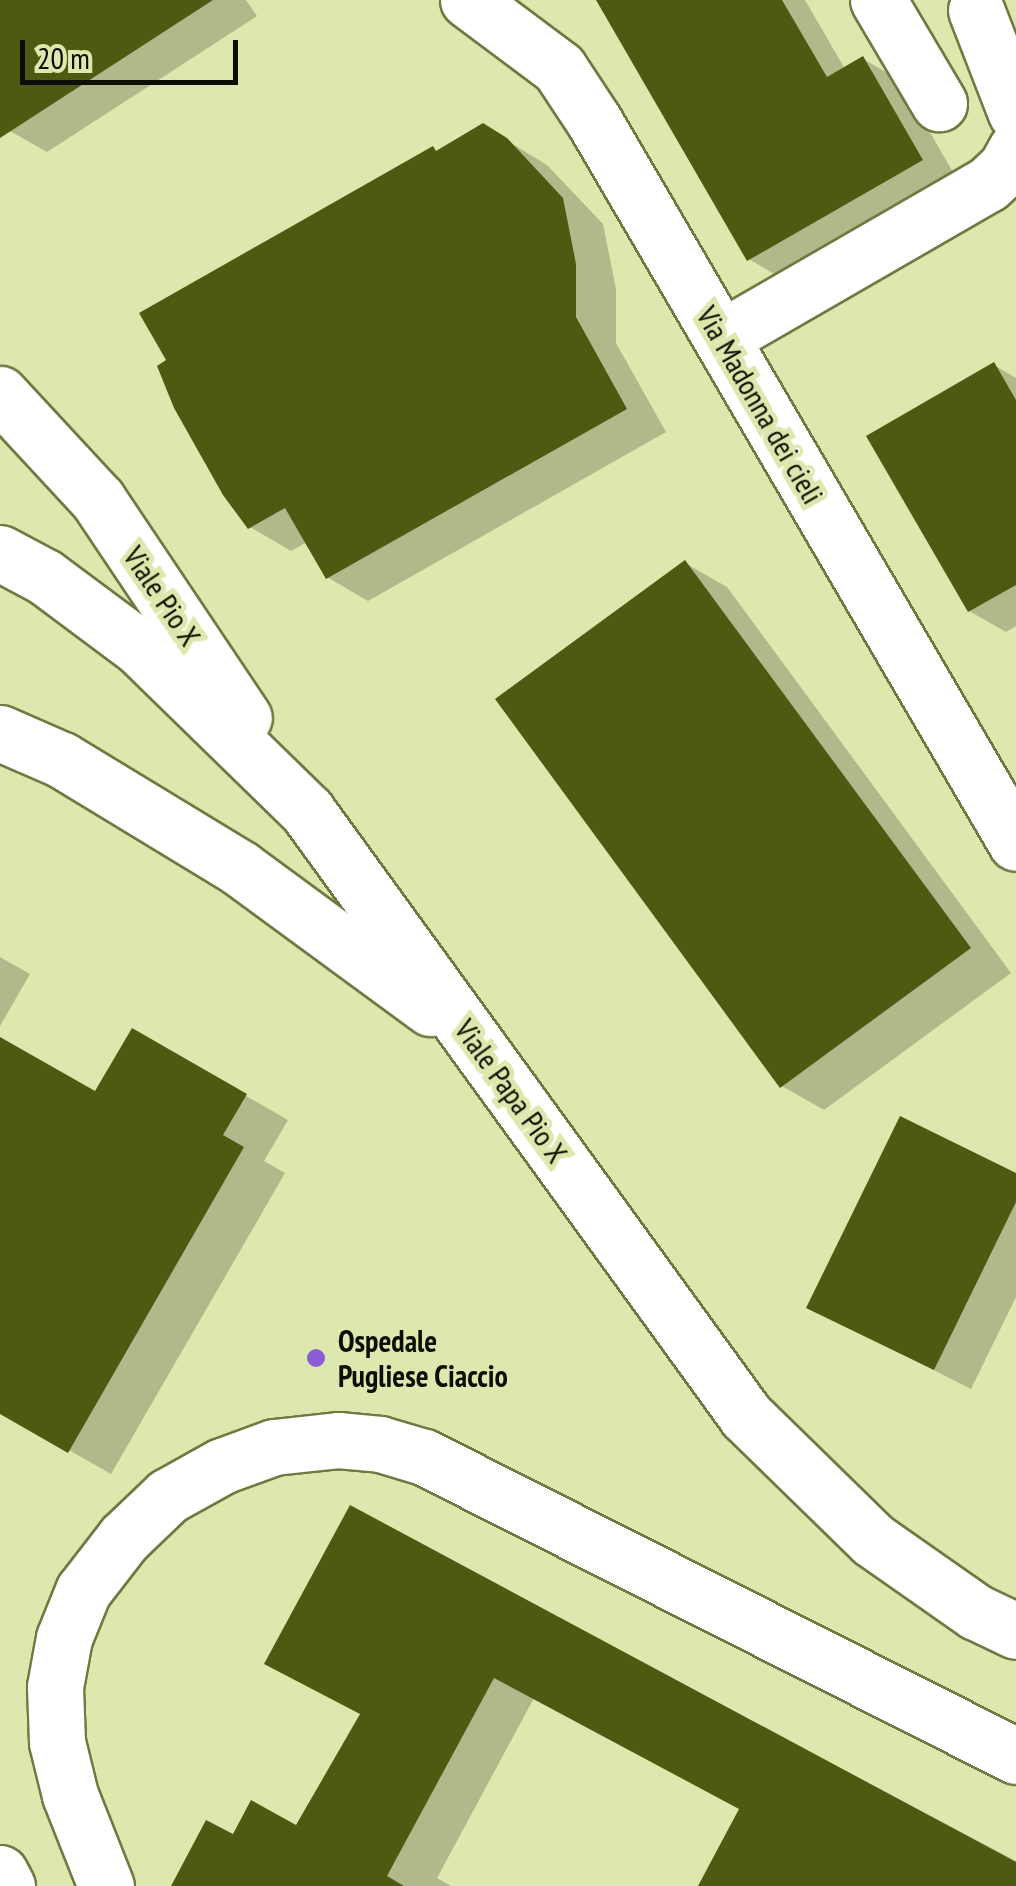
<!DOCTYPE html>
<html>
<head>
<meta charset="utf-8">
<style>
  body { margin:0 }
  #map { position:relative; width:1016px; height:1886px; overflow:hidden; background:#dce8ad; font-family:"PT Sans Narrow",sans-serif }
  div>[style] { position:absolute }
  .shadow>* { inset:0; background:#0003 }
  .building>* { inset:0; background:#4f5912 }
  .roads { filter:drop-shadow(2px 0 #6f7942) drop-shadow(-2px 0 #6f7942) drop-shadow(0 2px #6f7942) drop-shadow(0 -2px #6f7942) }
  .minor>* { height:55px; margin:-27.5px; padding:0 27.5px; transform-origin:27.5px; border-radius:27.5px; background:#fff }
  .dots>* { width:28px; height:28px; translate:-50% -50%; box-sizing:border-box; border:5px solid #dce8ad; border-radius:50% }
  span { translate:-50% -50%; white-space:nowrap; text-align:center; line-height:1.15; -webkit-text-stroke:10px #dce8ad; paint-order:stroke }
  .street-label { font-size:30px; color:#0b0e00 }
  .poi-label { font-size:30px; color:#0b0e00; font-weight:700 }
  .left { translate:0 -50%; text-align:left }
  .scale { position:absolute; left:20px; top:40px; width:218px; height:45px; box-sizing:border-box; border:5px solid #0b0e00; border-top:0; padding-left:12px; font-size:30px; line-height:35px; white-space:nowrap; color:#0b0e00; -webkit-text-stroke:8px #dce8ad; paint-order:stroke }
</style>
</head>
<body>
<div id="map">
  <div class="shadow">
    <i style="clip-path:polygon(0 0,246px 0,257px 16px,47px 152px,10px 131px,0 114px)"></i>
    <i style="clip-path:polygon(614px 0,805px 0,845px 69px,863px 59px,900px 80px,958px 181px,786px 281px,749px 259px)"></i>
    <i style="clip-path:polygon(483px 126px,547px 165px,603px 224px,616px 289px,616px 343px,666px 432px,368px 601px,327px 577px,307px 542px,291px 551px,250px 527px,198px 451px,160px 366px,433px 149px,439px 152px)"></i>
    <i style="clip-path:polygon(994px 365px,1016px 378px,1016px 626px,1006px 632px,969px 611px)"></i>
    <i style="clip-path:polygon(685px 563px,727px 587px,1011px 973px,824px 1110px,782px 1086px)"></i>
    <i style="clip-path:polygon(0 957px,30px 974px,0 1026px)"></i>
    <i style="clip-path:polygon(133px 1031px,288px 1120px,264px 1161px,285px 1173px,111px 1474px,0 1411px,0 1040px,96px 1095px)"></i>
    <i style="clip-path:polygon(1016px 1175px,1016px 1297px,971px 1389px,809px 1307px)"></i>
    <i style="clip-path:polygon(351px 1509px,1016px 1861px,1016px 1886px,701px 1886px,742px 1809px,534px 1698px,437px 1878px,451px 1886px,173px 1886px,234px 1837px,297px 1829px,362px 1715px)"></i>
  </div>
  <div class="building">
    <i style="clip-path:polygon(0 0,213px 0,0 138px)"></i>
    <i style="clip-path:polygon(596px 0,782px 0,827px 77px,863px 56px,923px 160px,747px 261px)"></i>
    <i style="clip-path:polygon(483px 123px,507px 138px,563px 198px,576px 264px,576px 317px,627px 409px,326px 579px,285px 508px,248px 529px,223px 495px,174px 408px,157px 366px,166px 360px,139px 313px,433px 146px,436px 151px)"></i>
    <i style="clip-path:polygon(994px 362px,1016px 400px,1016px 585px,968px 612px,866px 436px)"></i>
    <i style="clip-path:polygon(685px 560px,971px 948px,780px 1088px,495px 699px)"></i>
    <i style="clip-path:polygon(132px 1028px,247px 1094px,223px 1135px,244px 1147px,68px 1453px,0 1414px,0 1037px,95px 1091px)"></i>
    <i style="clip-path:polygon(900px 1116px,1016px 1173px,1016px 1202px,934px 1370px,806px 1308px)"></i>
    <i style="clip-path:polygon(350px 1505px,1016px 1862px,1016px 1886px,698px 1886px,739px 1809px,494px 1678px,387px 1876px,404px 1886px,171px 1886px,206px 1820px,233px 1834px,251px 1800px,296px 1825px,360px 1714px,264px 1664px)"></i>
  </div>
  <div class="roads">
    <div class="minor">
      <i style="left:468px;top:0;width:114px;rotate:36.8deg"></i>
      <i style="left:559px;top:68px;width:64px;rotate:56.6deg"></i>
      <i style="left:594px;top:121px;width:836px;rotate:59.69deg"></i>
      <i style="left:878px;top:0;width:120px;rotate:59.4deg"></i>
      <i style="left:976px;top:10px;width:110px;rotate:68.8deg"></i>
      <i style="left:721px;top:338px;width:308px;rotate:-30deg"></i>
      <i style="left:988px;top:184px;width:25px;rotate:-43deg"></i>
      <i style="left:1006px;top:167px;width:21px;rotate:-61deg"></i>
      <i style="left:0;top:394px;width:144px;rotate:47.2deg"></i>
      <i style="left:98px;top:500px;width:262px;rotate:56.2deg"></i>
      <i style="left:0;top:553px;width:51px;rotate:28.1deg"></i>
      <i style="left:45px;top:577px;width:117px;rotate:36.7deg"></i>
      <i style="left:139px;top:647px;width:235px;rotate:44.3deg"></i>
      <i style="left:307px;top:811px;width:747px;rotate:54.03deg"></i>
      <i style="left:746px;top:1416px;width:177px;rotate:44.3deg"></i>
      <i style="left:873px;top:1540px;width:126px;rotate:35deg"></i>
      <i style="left:976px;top:1612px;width:44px;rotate:25.4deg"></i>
      <i style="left:0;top:733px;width:68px;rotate:23.5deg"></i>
      <i style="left:62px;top:760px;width:210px;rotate:31.3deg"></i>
      <i style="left:241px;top:869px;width:235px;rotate:36.3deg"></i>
      <i style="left:0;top:1873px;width:15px;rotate:62deg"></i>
      <i style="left:106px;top:1886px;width:98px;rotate:-111.6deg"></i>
      <i style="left:70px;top:1795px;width:55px;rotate:-103.8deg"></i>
      <i style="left:57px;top:1742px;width:55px;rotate:-92.1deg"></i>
      <i style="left:55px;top:1687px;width:50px;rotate:-79.6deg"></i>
      <i style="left:64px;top:1638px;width:51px;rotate:-68deg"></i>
      <i style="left:83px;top:1591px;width:67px;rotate:-52.3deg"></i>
      <i style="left:124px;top:1538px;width:61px;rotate:-43.7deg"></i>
      <i style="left:168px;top:1496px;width:62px;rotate:-29.1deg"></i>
      <i style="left:222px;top:1466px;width:55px;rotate:-20.1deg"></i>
      <i style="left:274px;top:1447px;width:64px;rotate:-6.2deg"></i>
      <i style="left:338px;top:1440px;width:42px;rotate:5.4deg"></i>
      <i style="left:380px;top:1444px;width:46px;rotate:16.5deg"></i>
      <i style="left:424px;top:1457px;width:663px;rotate:26.8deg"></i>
    </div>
  </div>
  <div class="dots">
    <i style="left:316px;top:1358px;background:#8a5dd7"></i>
  </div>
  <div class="street-label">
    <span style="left:760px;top:405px;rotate:60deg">Via Madonna dei cieli</span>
    <span style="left:162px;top:596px;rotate:56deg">Viale Pio X</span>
    <span style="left:511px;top:1091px;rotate:54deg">Viale Papa Pio X</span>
  </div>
  <div class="poi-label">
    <span class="left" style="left:338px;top:1358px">Ospedale<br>Pugliese Ciaccio</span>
  </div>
  <div class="scale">20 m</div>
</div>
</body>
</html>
